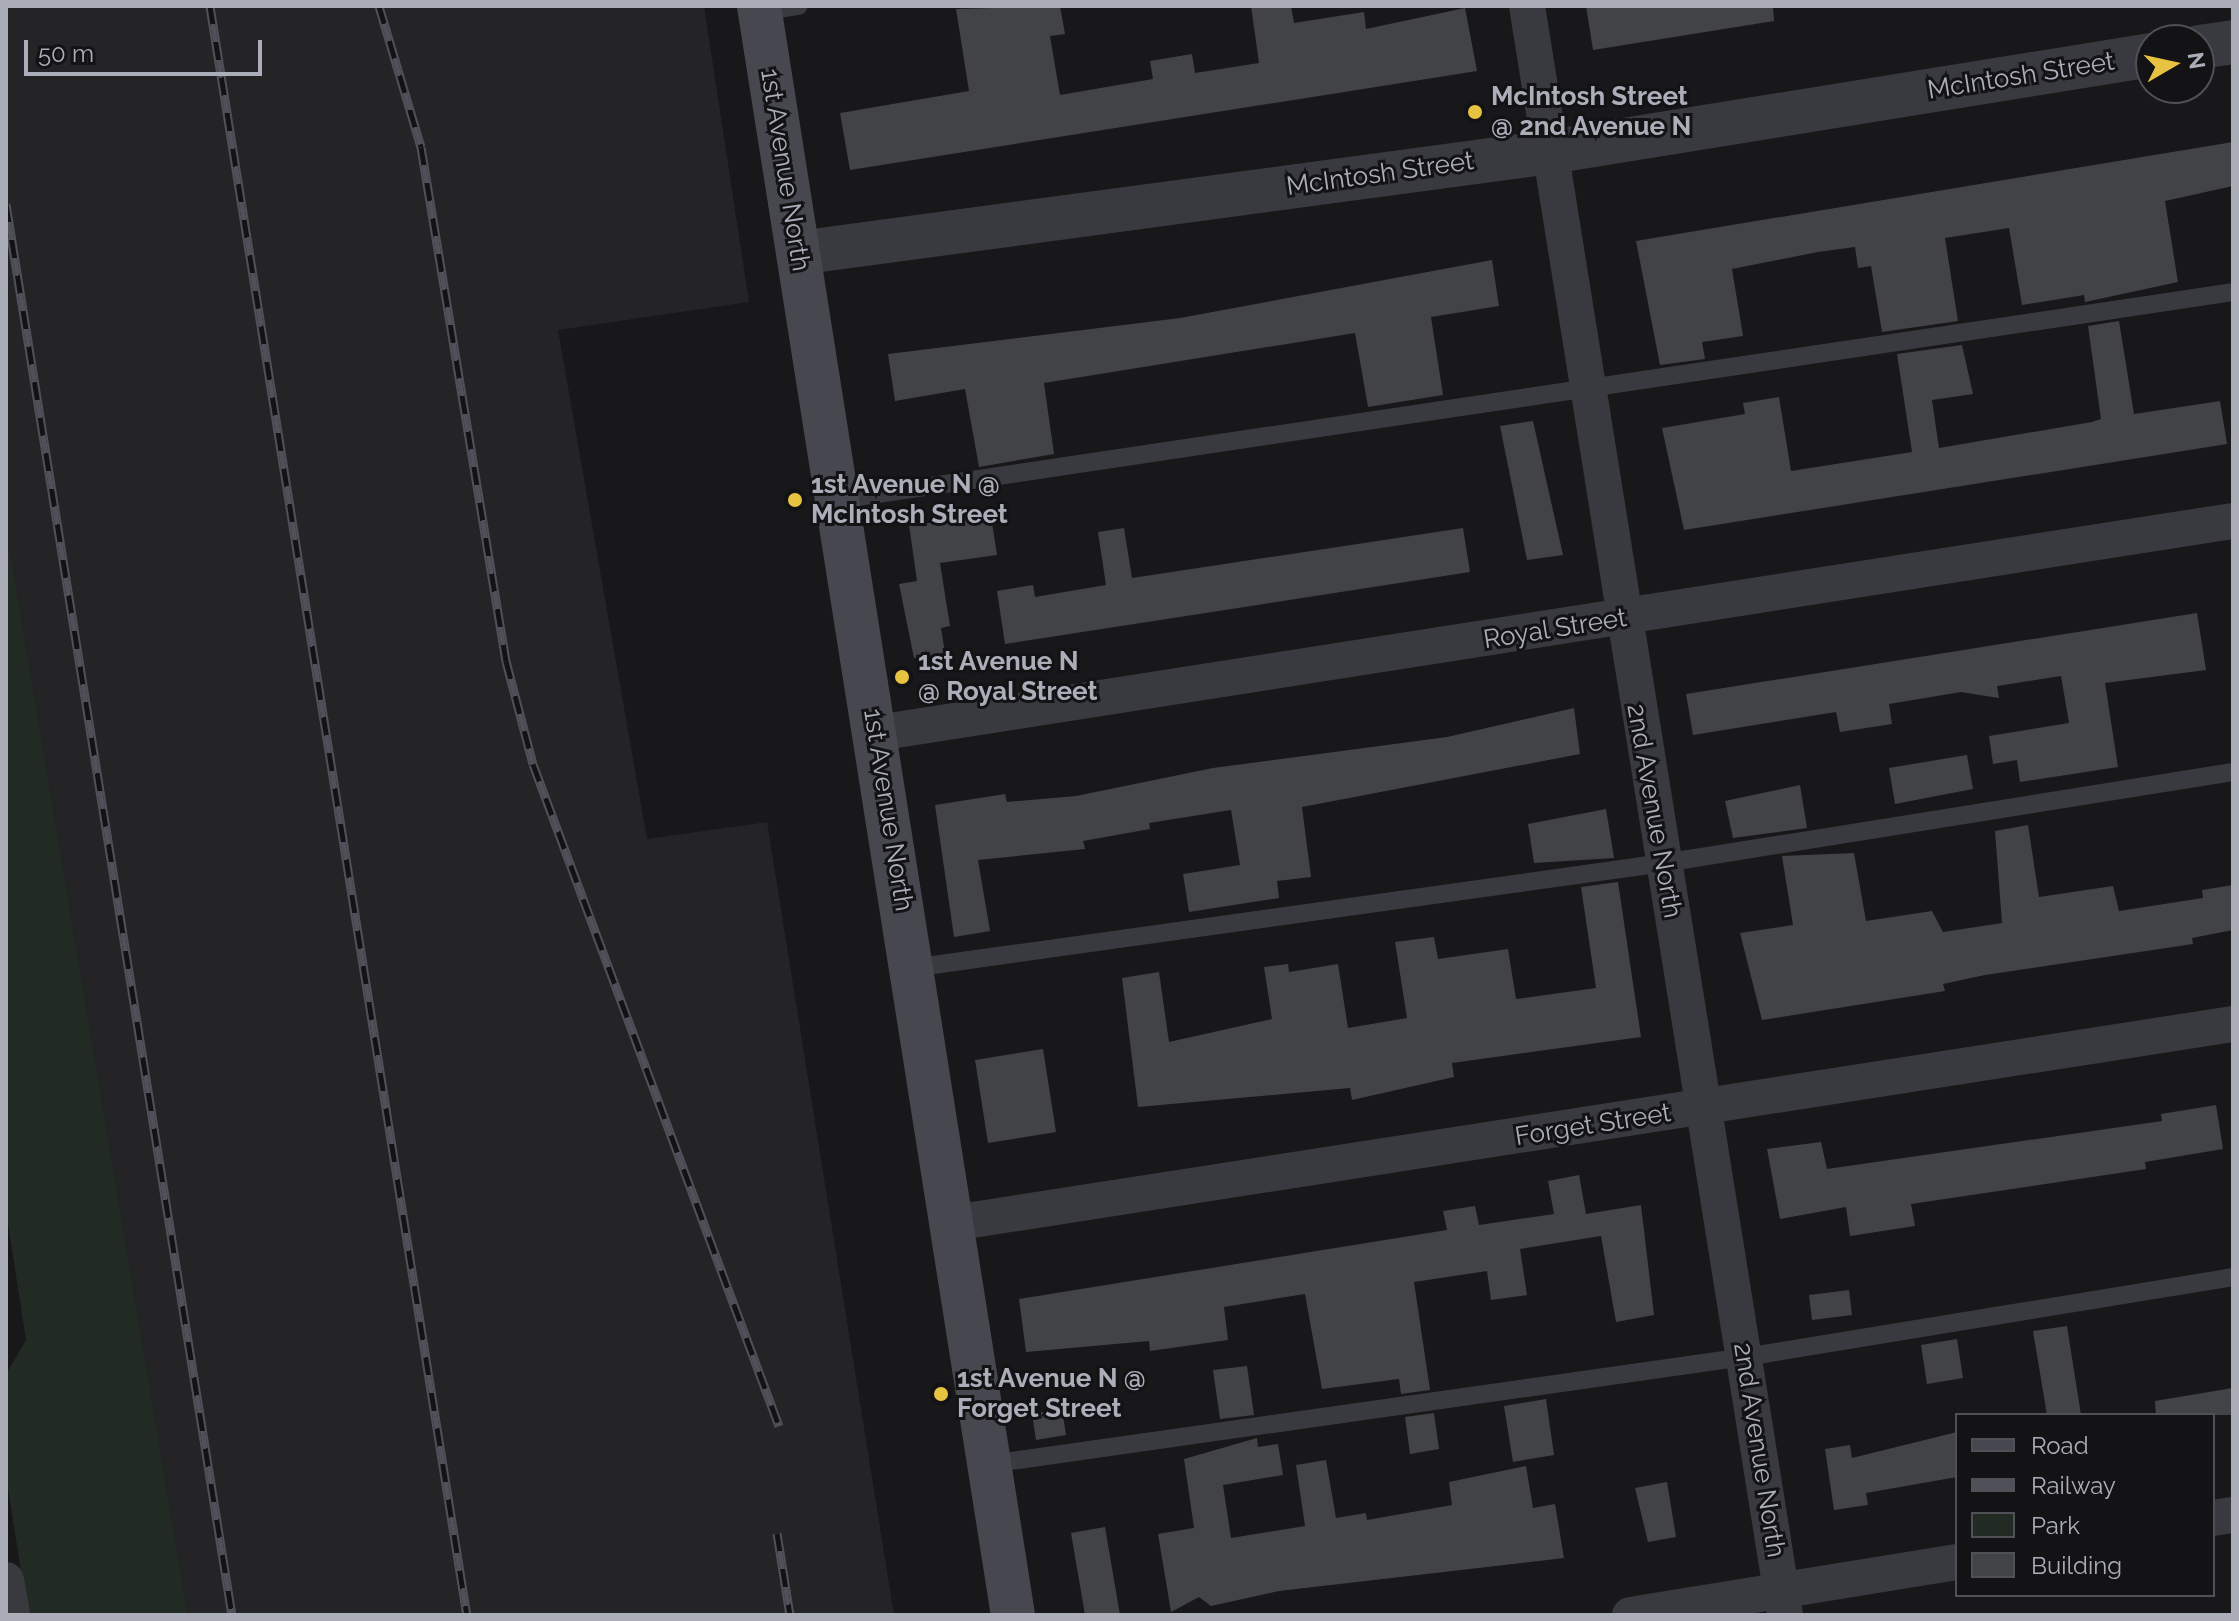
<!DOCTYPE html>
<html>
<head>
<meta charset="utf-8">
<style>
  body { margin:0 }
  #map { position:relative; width:2239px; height:1621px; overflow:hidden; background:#18181a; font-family:Raleway,sans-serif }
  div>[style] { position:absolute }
  .built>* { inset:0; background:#242427 }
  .green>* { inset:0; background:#222a24 }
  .building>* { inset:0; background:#424347 }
  .service>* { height:18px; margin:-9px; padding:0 9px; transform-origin:9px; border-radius:9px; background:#393a3f }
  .minor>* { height:36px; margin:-18px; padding:0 18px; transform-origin:18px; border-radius:18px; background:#393a3f }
  .tertiary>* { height:44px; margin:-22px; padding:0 22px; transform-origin:22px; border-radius:22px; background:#393a3f }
  .secondary>* { height:44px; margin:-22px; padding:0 22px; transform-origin:22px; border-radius:22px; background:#47484f }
  .rail>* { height:9px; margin-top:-4.5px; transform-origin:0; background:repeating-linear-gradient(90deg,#131315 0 18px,#505158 0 36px); box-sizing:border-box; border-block:2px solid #505158 }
  .dots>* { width:22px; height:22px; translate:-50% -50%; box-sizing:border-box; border:4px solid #131315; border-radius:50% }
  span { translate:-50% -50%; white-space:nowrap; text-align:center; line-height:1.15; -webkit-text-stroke:6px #131315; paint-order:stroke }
  .street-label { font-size:26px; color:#abaeb9 }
  .poi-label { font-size:26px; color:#abaeb9; font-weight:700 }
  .left { translate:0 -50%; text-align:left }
  .frame { position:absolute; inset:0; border:8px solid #abaeb9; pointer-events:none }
  .legend { position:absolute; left:1955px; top:1413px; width:260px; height:184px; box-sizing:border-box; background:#131315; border:2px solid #505157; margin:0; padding:10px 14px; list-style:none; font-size:24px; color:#abaeb9 }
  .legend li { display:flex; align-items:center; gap:16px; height:40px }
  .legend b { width:40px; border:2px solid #505157 }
  .north { position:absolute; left:2135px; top:24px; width:80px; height:80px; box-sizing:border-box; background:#131315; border:2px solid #505157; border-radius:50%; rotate:81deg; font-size:22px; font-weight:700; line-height:32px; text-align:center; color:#abaeb9 }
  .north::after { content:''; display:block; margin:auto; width:28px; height:36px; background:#e8c342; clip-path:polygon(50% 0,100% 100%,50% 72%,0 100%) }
  .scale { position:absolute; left:24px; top:40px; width:238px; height:36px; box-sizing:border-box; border:4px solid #abaeb9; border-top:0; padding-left:10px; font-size:24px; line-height:28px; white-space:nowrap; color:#abaeb9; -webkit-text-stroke:6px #131315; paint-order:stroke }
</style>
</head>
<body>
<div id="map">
  <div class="built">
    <i style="clip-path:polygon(6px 6px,704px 6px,749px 302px,558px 330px,647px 839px,767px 822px,894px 1615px,188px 1615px,6px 527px)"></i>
  </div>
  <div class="green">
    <i style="clip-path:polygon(6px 527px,188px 1615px,28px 1615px,6px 1476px,6px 1374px,26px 1340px,6px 1211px)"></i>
  </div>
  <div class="building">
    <i style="clip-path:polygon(1060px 6px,1065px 34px,1050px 36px,1060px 95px,1153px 79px,1150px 61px,1192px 54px,1195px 73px,1259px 63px,1251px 6px,1291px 6px,1294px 23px,1364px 12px,1366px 29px,1465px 8px,1477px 71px,850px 170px,840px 113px,969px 91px,956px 9px)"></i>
    <i style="clip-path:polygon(1586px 6px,1773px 6px,1774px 21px,1593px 50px)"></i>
    <i style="clip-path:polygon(2233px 142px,2233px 186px,2165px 201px,2178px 282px,2085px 302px,2084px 295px,2022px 305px,2009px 228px,1945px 238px,1958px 321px,1882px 332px,1871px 266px,1858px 268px,1855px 247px,1818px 252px,1732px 269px,1743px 336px,1702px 342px,1705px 359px,1660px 365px,1636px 241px)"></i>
    <i style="clip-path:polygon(1492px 260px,1499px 306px,1431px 317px,1443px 395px,1368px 407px,1355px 333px,1044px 383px,1054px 454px,979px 467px,965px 389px,895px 401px,888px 354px,1180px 318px)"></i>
    <i style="clip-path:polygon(2119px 321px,2134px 414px,2220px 401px,2227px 444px,1684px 530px,1662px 428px,1745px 414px,1743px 403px,1779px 397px,1791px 471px,1912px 452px,1897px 354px,1962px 345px,1973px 394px,1932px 400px,1939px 448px,2092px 422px,2101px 419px,2088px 326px)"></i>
    <i style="clip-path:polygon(1533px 421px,1563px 555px,1527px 560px,1500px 426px)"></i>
    <i style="clip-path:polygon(991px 516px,997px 555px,940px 563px,950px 626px,941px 628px,945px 653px,914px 658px,899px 584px,917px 581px,909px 525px)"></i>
    <i style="clip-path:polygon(1124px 528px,1132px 578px,1463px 528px,1470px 572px,1005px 644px,997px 591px,1033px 585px,1035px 597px,1106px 585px,1098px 532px)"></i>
    <i style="clip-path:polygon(2197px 613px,2206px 670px,2105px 683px,2118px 767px,2020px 782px,2017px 760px,1993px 764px,1989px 736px,2069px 723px,2061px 676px,1997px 686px,1999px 698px,1961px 692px,1889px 704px,1892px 724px,1840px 732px,1836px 712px,1693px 735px,1686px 694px)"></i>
    <i style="clip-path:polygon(1574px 708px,1580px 754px,1302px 807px,1311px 877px,1277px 881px,1279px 898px,1189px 912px,1183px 874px,1240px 865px,1231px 810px,1149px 823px,1150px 829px,1083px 841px,1085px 849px,978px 860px,990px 931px,954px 937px,935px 805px,1005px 794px,1007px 802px,1076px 796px,1213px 768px,1447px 737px)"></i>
    <i style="clip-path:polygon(1967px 755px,1973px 789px,1895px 804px,1889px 768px)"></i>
    <i style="clip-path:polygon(1800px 785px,1807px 828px,1733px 838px,1725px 801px)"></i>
    <i style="clip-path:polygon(1606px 809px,1614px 858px,1534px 863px,1528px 824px)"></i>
    <i style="clip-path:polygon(2028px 825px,2039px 897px,2113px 886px,2119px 911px,2203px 898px,2202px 890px,2233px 885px,2233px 930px,2192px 938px,2193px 944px,1985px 975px,1943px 984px,1945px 991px,1762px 1020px,1740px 933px,1793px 925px,1782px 856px,1854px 853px,1866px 921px,1932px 911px,1943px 932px,2002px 923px,1995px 831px)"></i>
    <i style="clip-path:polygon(1618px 882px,1641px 1037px,1452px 1063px,1454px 1077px,1352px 1100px,1350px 1088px,1138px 1107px,1122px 978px,1159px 972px,1169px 1042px,1272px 1019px,1264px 967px,1288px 964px,1289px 972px,1338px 964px,1348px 1028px,1407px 1018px,1395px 942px,1434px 937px,1438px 959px,1508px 949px,1516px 999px,1596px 988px,1581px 887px)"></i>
    <i style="clip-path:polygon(1043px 1049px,1056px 1132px,988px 1143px,975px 1060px)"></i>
    <i style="clip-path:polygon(2216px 1105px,2223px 1149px,2145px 1162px,2146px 1169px,1911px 1204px,1915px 1226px,1850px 1236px,1846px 1207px,1780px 1219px,1767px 1149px,1821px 1142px,1827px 1169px,2162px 1121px,2161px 1114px)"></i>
    <i style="clip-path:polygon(1579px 1175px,1586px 1214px,1641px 1205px,1654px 1315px,1616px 1322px,1601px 1236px,1520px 1249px,1527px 1295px,1491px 1300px,1487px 1271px,1414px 1282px,1430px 1390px,1401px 1394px,1399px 1379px,1322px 1389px,1305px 1294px,1224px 1307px,1228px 1340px,1150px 1351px,1149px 1341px,1026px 1352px,1019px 1299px,1447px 1230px,1443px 1211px,1475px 1206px,1479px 1225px,1554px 1214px,1548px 1181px)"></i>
    <i style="clip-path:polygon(1849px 1290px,1852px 1315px,1812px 1320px,1809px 1295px)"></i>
    <i style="clip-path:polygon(2067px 1326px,2081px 1415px,2047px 1415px,2033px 1331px)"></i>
    <i style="clip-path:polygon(1957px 1339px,1963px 1378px,1927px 1384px,1921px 1345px)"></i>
    <i style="clip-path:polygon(1247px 1366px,1254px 1415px,1220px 1419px,1213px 1370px)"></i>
    <i style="clip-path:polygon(2233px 1388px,2233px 1415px,2156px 1415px,2155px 1401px)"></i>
    <i style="clip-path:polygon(1546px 1399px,1554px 1455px,1513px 1462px,1504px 1406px)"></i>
    <i style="clip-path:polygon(1062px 1409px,1066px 1435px,1036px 1440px,1032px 1414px)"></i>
    <i style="clip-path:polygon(1434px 1413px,1439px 1449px,1410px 1454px,1405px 1417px)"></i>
    <i style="clip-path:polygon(1957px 1432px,1957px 1477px,1866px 1493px,1868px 1505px,1834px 1510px,1825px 1449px,1850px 1445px,1852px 1458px)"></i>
    <i style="clip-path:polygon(1257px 1438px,1258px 1447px,1278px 1444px,1283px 1475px,1223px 1485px,1231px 1538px,1305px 1526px,1296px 1465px,1326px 1460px,1336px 1518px,1366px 1513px,1367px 1520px,1452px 1505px,1449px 1482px,1526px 1466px,1533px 1508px,1555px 1504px,1564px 1558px,1279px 1591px,1211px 1606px,1199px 1597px,1171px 1612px,1158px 1534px,1194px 1528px,1184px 1459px)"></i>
    <i style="clip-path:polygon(1667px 1482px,1676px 1537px,1648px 1542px,1635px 1488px)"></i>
    <i style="clip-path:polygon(1105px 1527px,1120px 1615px,1085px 1615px,1071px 1533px)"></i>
  </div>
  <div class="service">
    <i style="left:760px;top:12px;width:39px;rotate:-9deg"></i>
    <i style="left:837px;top:500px;width:1411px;rotate:-8.47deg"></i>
    <i style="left:912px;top:968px;width:759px;rotate:-7.95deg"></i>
    <i style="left:1664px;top:863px;width:576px;rotate:-9.09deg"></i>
    <i style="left:990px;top:1464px;width:763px;rotate:-8.07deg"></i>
    <i style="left:1745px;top:1357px;width:495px;rotate:-9.3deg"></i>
  </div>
  <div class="minor">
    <i style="left:1527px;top:6px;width:1630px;rotate:80.89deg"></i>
    <i style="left:877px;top:733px;width:1372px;rotate:-8.89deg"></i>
    <i style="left:953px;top:1223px;width:1295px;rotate:-8.84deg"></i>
    <i style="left:2213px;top:1518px;width:20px;rotate:-9deg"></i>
    <i style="left:6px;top:1580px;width:36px;rotate:80deg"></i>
    <i style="left:1630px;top:1615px;width:331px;rotate:-9.2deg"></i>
  </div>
  <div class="tertiary">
    <i style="left:2199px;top:47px;width:34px;rotate:-8deg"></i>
    <i style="left:798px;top:253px;width:759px;rotate:-7.65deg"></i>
    <i style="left:1550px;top:152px;width:609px;rotate:-9.17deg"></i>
  </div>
  <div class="secondary">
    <i style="left:759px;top:6px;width:1629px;rotate:81.03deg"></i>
  </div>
  <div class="rail">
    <i style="left:210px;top:6px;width:1629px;rotate:80.93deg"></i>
    <i style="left:379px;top:6px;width:147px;rotate:73.4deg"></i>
    <i style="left:421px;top:147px;width:521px;rotate:80.61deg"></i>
    <i style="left:506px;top:661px;width:106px;rotate:75.3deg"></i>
    <i style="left:533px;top:764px;width:706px;rotate:69.61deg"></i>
    <i style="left:6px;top:204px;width:1429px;rotate:80.9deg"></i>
    <i style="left:777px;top:1533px;width:83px;rotate:81deg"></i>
  </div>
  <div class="dots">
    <i style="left:1475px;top:112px;background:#e8c342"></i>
    <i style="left:795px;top:500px;background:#e8c342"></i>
    <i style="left:902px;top:677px;background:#e8c342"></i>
    <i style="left:941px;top:1394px;background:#e8c342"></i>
  </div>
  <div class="street-label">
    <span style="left:2021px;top:76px;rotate:-9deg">McIntosh Street</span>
    <span style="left:785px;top:170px;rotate:81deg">1st Avenue North</span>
    <span style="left:1380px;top:174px;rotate:-8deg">McIntosh Street</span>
    <span style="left:1555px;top:629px;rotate:-9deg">Royal Street</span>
    <span style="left:888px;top:810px;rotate:81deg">1st Avenue North</span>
    <span style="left:1654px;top:811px;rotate:80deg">2nd Avenue North</span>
    <span style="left:1593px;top:1125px;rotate:-9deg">Forget Street</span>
    <span style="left:1759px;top:1450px;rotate:81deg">2nd Avenue North</span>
  </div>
  <div class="poi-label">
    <span class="left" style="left:1491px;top:112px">McIntosh Street<br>@ 2nd Avenue N</span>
    <span class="left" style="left:811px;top:500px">1st Avenue N @<br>McIntosh Street</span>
    <span class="left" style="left:918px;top:677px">1st Avenue N<br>@ Royal Street</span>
    <span class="left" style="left:957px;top:1394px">1st Avenue N @<br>Forget Street</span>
  </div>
  <div class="frame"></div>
  <ul class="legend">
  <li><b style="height:10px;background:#47484f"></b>Road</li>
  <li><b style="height:10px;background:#505158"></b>Railway</li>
  <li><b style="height:22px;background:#222a24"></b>Park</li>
  <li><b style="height:22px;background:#424347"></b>Building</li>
  </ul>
  <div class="north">N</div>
  <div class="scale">50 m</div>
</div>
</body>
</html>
